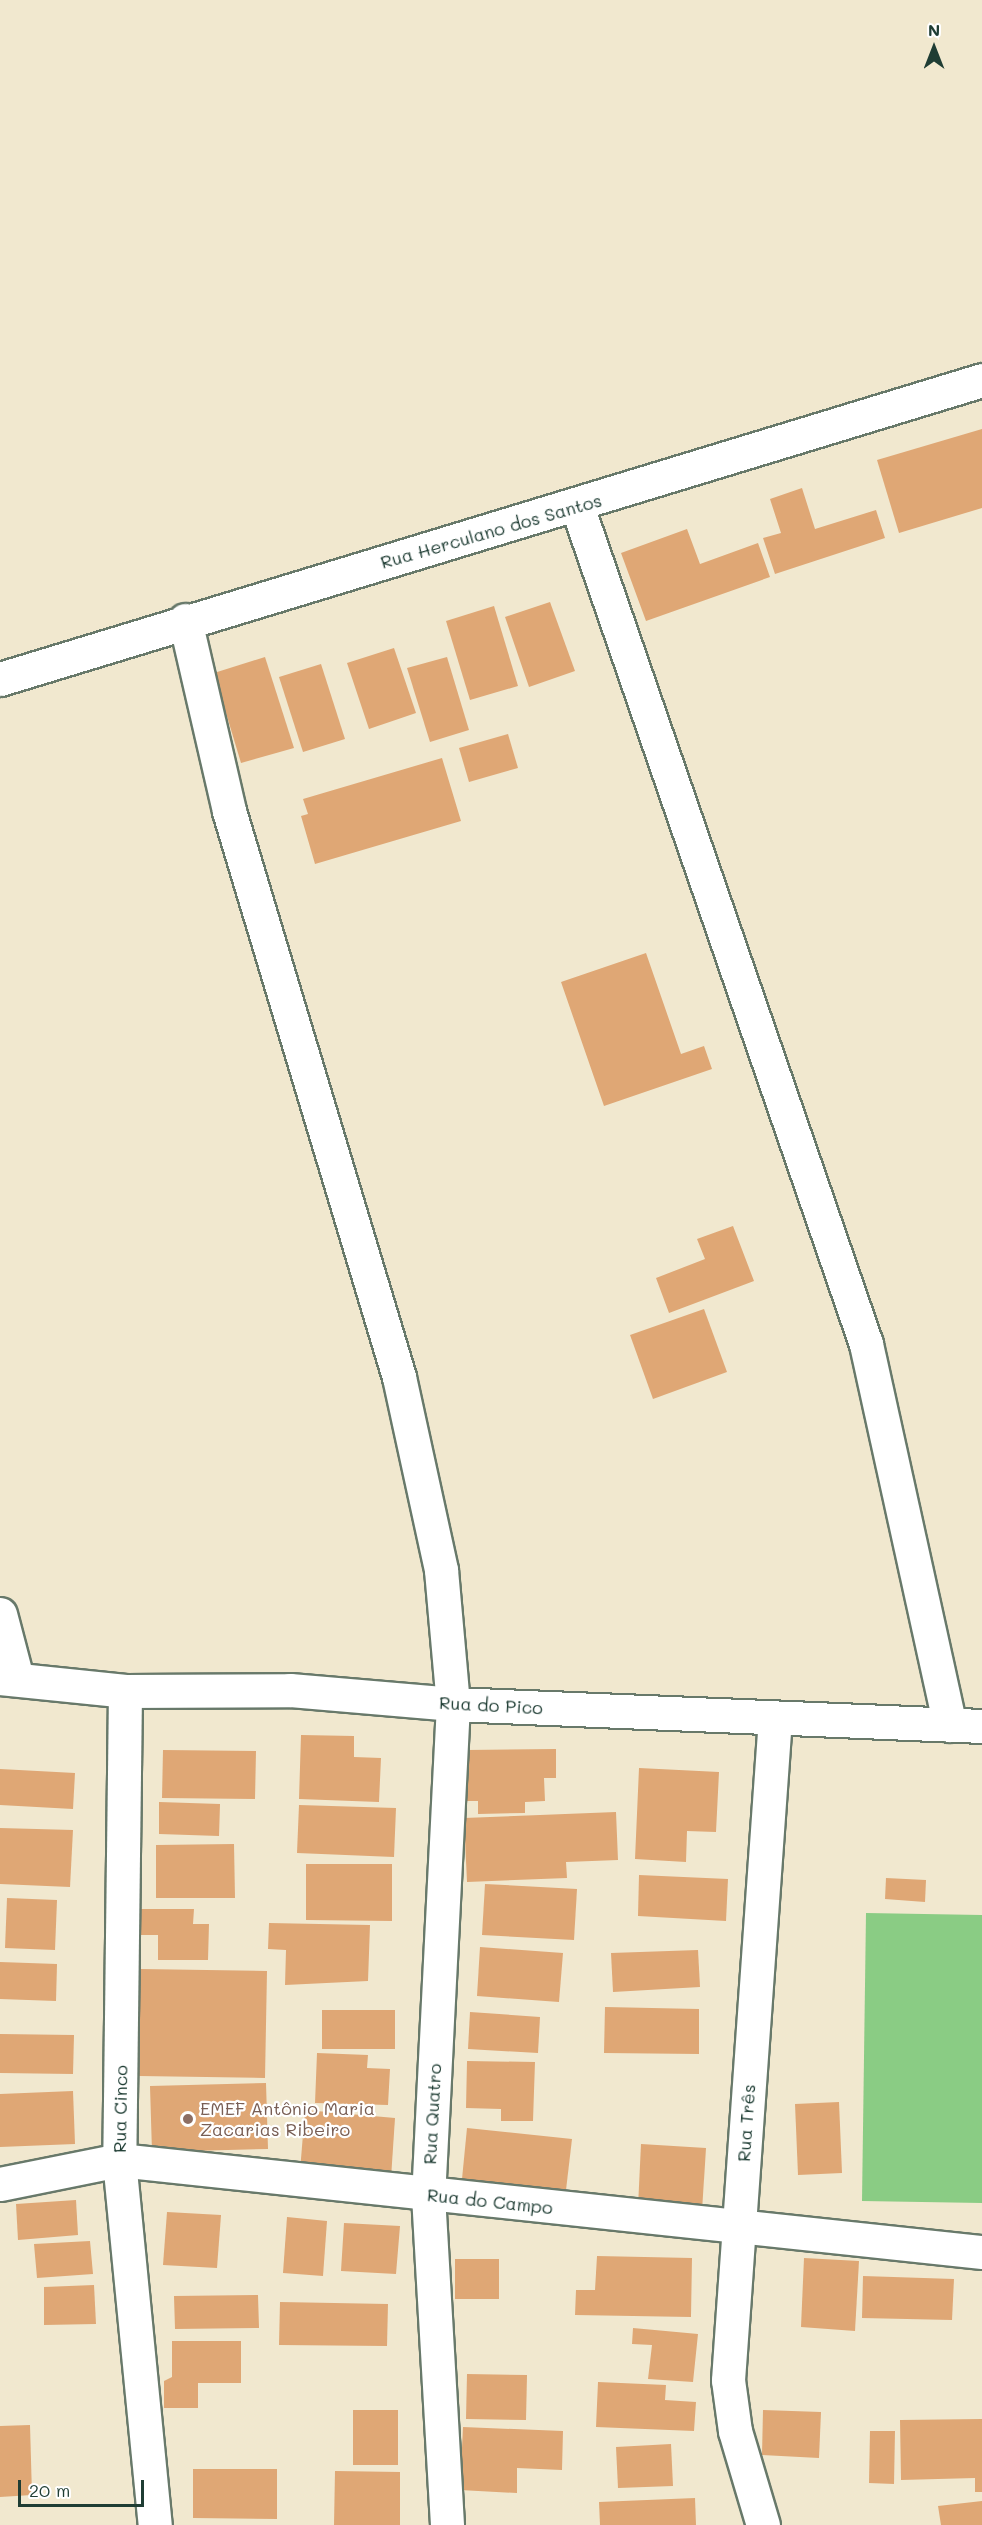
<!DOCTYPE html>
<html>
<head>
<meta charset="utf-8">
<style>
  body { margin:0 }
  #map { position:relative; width:982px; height:2525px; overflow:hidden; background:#f1e8cf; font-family:Mali,sans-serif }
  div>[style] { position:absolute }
  .green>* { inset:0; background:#8acc84 }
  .building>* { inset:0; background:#dfa775 }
  .roads { filter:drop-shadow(2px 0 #68796a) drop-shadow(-2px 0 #68796a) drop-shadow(0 2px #68796a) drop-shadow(0 -2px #68796a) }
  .street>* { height:33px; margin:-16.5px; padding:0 16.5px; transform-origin:16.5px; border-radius:16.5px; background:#fff }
  .secondary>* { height:33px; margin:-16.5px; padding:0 16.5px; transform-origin:16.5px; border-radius:16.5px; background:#fff }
  .dots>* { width:16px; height:16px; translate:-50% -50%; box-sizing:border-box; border:3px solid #fff; border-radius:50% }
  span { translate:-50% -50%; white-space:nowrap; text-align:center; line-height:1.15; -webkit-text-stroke:4.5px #fff; paint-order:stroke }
  .street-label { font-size:18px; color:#1f3d34 }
  .education-label { font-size:18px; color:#785e54 }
  .left { translate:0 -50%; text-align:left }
  .north { position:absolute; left:904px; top:18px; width:60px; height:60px; -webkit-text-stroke:4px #fff; paint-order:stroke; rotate:0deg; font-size:16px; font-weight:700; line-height:24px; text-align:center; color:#1f3d34 }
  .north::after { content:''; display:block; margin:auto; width:21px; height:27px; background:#1f3d34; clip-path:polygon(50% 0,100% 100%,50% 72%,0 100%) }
  .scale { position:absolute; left:18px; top:2480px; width:126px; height:27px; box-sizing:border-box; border:3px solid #1f3d34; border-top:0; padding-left:8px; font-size:18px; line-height:21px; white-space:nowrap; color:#1f3d34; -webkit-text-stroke:4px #fff; paint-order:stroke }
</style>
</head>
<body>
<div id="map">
  <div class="green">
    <i style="clip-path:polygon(866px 1913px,982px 1915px,982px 2203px,862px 2201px)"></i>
  </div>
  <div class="building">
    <i style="clip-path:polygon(982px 429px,982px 508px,899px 533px,877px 460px)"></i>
    <i style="clip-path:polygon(802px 488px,815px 529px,876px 510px,885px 538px,775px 574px,763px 538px,781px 533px,770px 499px)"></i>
    <i style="clip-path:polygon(687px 529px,700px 564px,758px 543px,770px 577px,646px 621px,621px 553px)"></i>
    <i style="clip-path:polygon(550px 602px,575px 671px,529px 687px,505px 617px)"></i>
    <i style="clip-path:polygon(494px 606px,518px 686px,470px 700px,446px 621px)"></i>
    <i style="clip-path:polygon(394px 648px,416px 713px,369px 729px,347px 663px)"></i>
    <i style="clip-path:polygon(265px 657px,294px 748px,241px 763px,214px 673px)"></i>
    <i style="clip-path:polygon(447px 657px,469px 730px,430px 742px,407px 668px)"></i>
    <i style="clip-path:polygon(321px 664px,345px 739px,303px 752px,279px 677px)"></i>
    <i style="clip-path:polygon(508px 734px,518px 768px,469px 782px,459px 748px)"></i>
    <i style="clip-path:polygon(442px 758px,461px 821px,315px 864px,301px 816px,308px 814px,303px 799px)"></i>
    <i style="clip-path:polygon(646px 953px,681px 1054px,704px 1046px,712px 1069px,604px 1106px,561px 982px)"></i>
    <i style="clip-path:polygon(733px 1226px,754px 1281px,669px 1313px,656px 1278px,705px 1259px,697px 1239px)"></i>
    <i style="clip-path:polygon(704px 1309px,727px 1372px,653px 1399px,630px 1335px)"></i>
    <i style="clip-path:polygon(301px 1735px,354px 1736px,354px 1757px,381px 1758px,379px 1802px,299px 1799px)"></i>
    <i style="clip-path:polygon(556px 1749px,556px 1778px,544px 1778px,545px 1801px,525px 1802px,525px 1813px,478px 1814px,478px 1801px,467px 1801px,467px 1750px)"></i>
    <i style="clip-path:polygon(163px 1750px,256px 1751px,255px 1799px,162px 1798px)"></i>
    <i style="clip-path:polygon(639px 1768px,719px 1772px,716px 1832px,687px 1831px,686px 1862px,635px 1859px)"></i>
    <i style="clip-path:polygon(0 1769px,75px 1773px,73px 1809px,0 1805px)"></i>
    <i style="clip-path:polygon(159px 1802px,220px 1804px,219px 1836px,159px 1834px)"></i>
    <i style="clip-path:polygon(299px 1805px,396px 1808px,394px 1857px,297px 1853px)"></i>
    <i style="clip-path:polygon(616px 1812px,618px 1860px,566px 1862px,567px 1878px,467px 1882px,464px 1818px)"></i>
    <i style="clip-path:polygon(0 1828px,73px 1830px,70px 1887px,0 1884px)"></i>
    <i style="clip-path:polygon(234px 1844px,235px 1898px,156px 1898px,156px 1845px)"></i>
    <i style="clip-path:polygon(306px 1864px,392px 1864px,392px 1921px,306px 1920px)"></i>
    <i style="clip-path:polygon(639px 1875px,728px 1879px,726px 1921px,638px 1916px)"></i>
    <i style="clip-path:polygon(886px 1878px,926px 1880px,925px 1902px,885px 1899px)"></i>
    <i style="clip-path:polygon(485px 1884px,577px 1889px,574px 1940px,482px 1935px)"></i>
    <i style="clip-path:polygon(7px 1898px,57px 1900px,55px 1950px,5px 1948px)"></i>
    <i style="clip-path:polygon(138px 1909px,194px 1909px,193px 1924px,209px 1924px,208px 1960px,158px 1960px,158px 1935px,138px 1935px)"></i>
    <i style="clip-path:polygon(269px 1923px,370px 1925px,368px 1981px,285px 1985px,286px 1950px,268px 1949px)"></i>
    <i style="clip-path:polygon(480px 1947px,563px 1953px,559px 2002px,477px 1996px)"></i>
    <i style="clip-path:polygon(698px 1950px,700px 1987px,613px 1992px,611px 1953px)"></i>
    <i style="clip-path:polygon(0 1962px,57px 1964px,56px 2001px,0 1999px)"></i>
    <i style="clip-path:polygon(140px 1969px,267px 1971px,265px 2078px,139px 2076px)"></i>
    <i style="clip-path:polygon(605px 2007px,699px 2009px,699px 2054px,604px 2053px)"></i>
    <i style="clip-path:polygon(322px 2010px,395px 2010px,395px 2049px,322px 2049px)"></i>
    <i style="clip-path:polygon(470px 2012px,540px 2017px,538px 2053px,468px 2049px)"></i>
    <i style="clip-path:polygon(0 2034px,74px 2035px,73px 2074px,0 2073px)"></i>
    <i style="clip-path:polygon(317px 2053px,368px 2055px,367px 2068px,390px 2069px,388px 2105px,315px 2103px)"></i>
    <i style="clip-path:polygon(467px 2061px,535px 2062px,533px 2121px,501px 2121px,501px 2109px,466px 2108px)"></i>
    <i style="clip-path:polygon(266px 2083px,268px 2149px,152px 2152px,150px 2086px)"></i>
    <i style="clip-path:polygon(73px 2091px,75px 2144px,0 2147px,0 2094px)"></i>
    <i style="clip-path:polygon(839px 2102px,842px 2173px,798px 2175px,795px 2104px)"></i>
    <i style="clip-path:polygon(305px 2110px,395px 2118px,391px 2178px,300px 2171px)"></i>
    <i style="clip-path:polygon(467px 2128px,572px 2139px,566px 2190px,462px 2179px)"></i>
    <i style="clip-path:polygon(641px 2144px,706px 2148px,702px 2211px,638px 2207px)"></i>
    <i style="clip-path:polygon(76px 2200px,78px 2235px,18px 2240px,16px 2204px)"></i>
    <i style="clip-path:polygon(167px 2212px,221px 2215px,217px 2268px,163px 2265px)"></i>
    <i style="clip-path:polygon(287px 2217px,327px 2221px,323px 2276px,283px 2273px)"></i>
    <i style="clip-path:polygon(344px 2223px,400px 2226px,396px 2274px,341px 2271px)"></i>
    <i style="clip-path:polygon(90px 2241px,93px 2274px,37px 2278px,34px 2244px)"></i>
    <i style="clip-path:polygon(597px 2256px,692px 2258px,691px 2317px,575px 2315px,576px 2290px,595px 2290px)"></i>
    <i style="clip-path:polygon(804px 2258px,859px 2261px,855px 2331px,801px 2327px)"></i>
    <i style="clip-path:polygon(455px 2259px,499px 2259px,499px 2299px,455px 2299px)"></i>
    <i style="clip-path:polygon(863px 2276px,954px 2279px,952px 2320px,862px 2318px)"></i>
    <i style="clip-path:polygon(94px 2285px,96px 2324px,44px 2325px,44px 2287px)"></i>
    <i style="clip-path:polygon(258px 2295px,259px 2328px,175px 2329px,174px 2296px)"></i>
    <i style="clip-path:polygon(280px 2302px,388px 2304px,387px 2346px,279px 2345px)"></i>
    <i style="clip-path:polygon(633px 2328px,698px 2334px,693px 2382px,648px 2379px,652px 2345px,632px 2344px)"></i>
    <i style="clip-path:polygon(172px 2341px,241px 2341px,241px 2383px,198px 2383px,198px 2408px,164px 2408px,164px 2381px,172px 2377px)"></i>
    <i style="clip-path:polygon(467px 2374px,527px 2375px,526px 2420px,466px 2419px)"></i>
    <i style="clip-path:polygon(598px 2382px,666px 2385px,665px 2400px,696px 2402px,694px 2431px,596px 2427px)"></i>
    <i style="clip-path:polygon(353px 2410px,398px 2410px,398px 2465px,353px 2465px)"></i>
    <i style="clip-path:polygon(763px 2410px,821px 2412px,819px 2458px,762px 2455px)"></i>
    <i style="clip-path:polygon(982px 2419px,982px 2492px,975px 2492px,975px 2478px,901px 2480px,900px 2420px)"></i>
    <i style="clip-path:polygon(30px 2425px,32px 2495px,0 2497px,0 2426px)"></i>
    <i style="clip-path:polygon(463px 2427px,563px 2431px,562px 2470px,517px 2468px,517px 2493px,460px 2490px)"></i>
    <i style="clip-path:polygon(870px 2431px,895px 2431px,894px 2484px,869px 2483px)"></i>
    <i style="clip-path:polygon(671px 2444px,673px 2486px,618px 2488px,616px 2447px)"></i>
    <i style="clip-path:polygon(193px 2469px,277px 2469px,277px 2519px,193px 2518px)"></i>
    <i style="clip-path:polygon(335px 2471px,400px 2472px,400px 2525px,334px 2525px)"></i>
    <i style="clip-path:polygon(695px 2498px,696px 2525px,600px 2525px,599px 2502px)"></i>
    <i style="clip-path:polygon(982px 2501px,982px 2525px,941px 2525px,938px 2506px)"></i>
  </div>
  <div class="roads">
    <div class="street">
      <i style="left:577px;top:506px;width:886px;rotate:70.97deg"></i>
      <i style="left:866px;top:1344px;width:390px;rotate:77.6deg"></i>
      <i style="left:185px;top:620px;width:196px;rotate:77deg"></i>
      <i style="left:229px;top:811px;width:591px;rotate:73.28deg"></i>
      <i style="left:399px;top:1377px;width:198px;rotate:77.7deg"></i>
      <i style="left:441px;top:1570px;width:135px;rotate:84.9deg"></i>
      <i style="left:453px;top:1704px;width:492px;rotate:92.9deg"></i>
      <i style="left:428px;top:2195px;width:331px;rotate:86.7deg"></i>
      <i style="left:0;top:1614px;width:67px;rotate:75.3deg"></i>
      <i style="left:0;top:1678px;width:126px;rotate:5.9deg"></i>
      <i style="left:125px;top:1691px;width:165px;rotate:-0.3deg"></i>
      <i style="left:290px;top:1690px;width:164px;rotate:4.9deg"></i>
      <i style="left:453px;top:1704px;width:529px;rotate:2.38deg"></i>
      <i style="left:125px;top:1691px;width:469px;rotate:90.7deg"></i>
      <i style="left:119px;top:2160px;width:367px;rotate:84.4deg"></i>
      <i style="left:0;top:2184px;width:121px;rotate:-11.4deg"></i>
      <i style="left:119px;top:2160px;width:868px;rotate:6.09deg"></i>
      <i style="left:763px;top:2525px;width:98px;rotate:-106.6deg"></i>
      <i style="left:735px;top:2431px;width:51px;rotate:-97.8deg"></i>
      <i style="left:728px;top:2380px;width:664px;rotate:-85.94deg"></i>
    </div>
    <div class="secondary">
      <i style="left:0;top:679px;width:1027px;rotate:-16.93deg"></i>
    </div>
  </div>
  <div class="dots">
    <i style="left:188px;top:2119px;background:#8d6e63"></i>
  </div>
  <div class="street-label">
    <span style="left:491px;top:531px;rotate:-16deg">Rua Herculano dos Santos</span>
    <span style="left:491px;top:1705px;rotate:3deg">Rua do Pico</span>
    <span style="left:120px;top:2109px;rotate:-89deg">Rua Cinco</span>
    <span style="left:432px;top:2114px;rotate:-87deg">Rua Quatro</span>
    <span style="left:746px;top:2123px;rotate:-86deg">Rua Três</span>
    <span style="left:490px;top:2201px;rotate:6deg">Rua do Campo</span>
  </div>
  <div class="education-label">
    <span class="left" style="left:200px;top:2119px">EMEF Antônio Maria<br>Zacarias Ribeiro</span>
  </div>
  <div class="north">N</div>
  <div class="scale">20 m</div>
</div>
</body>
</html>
